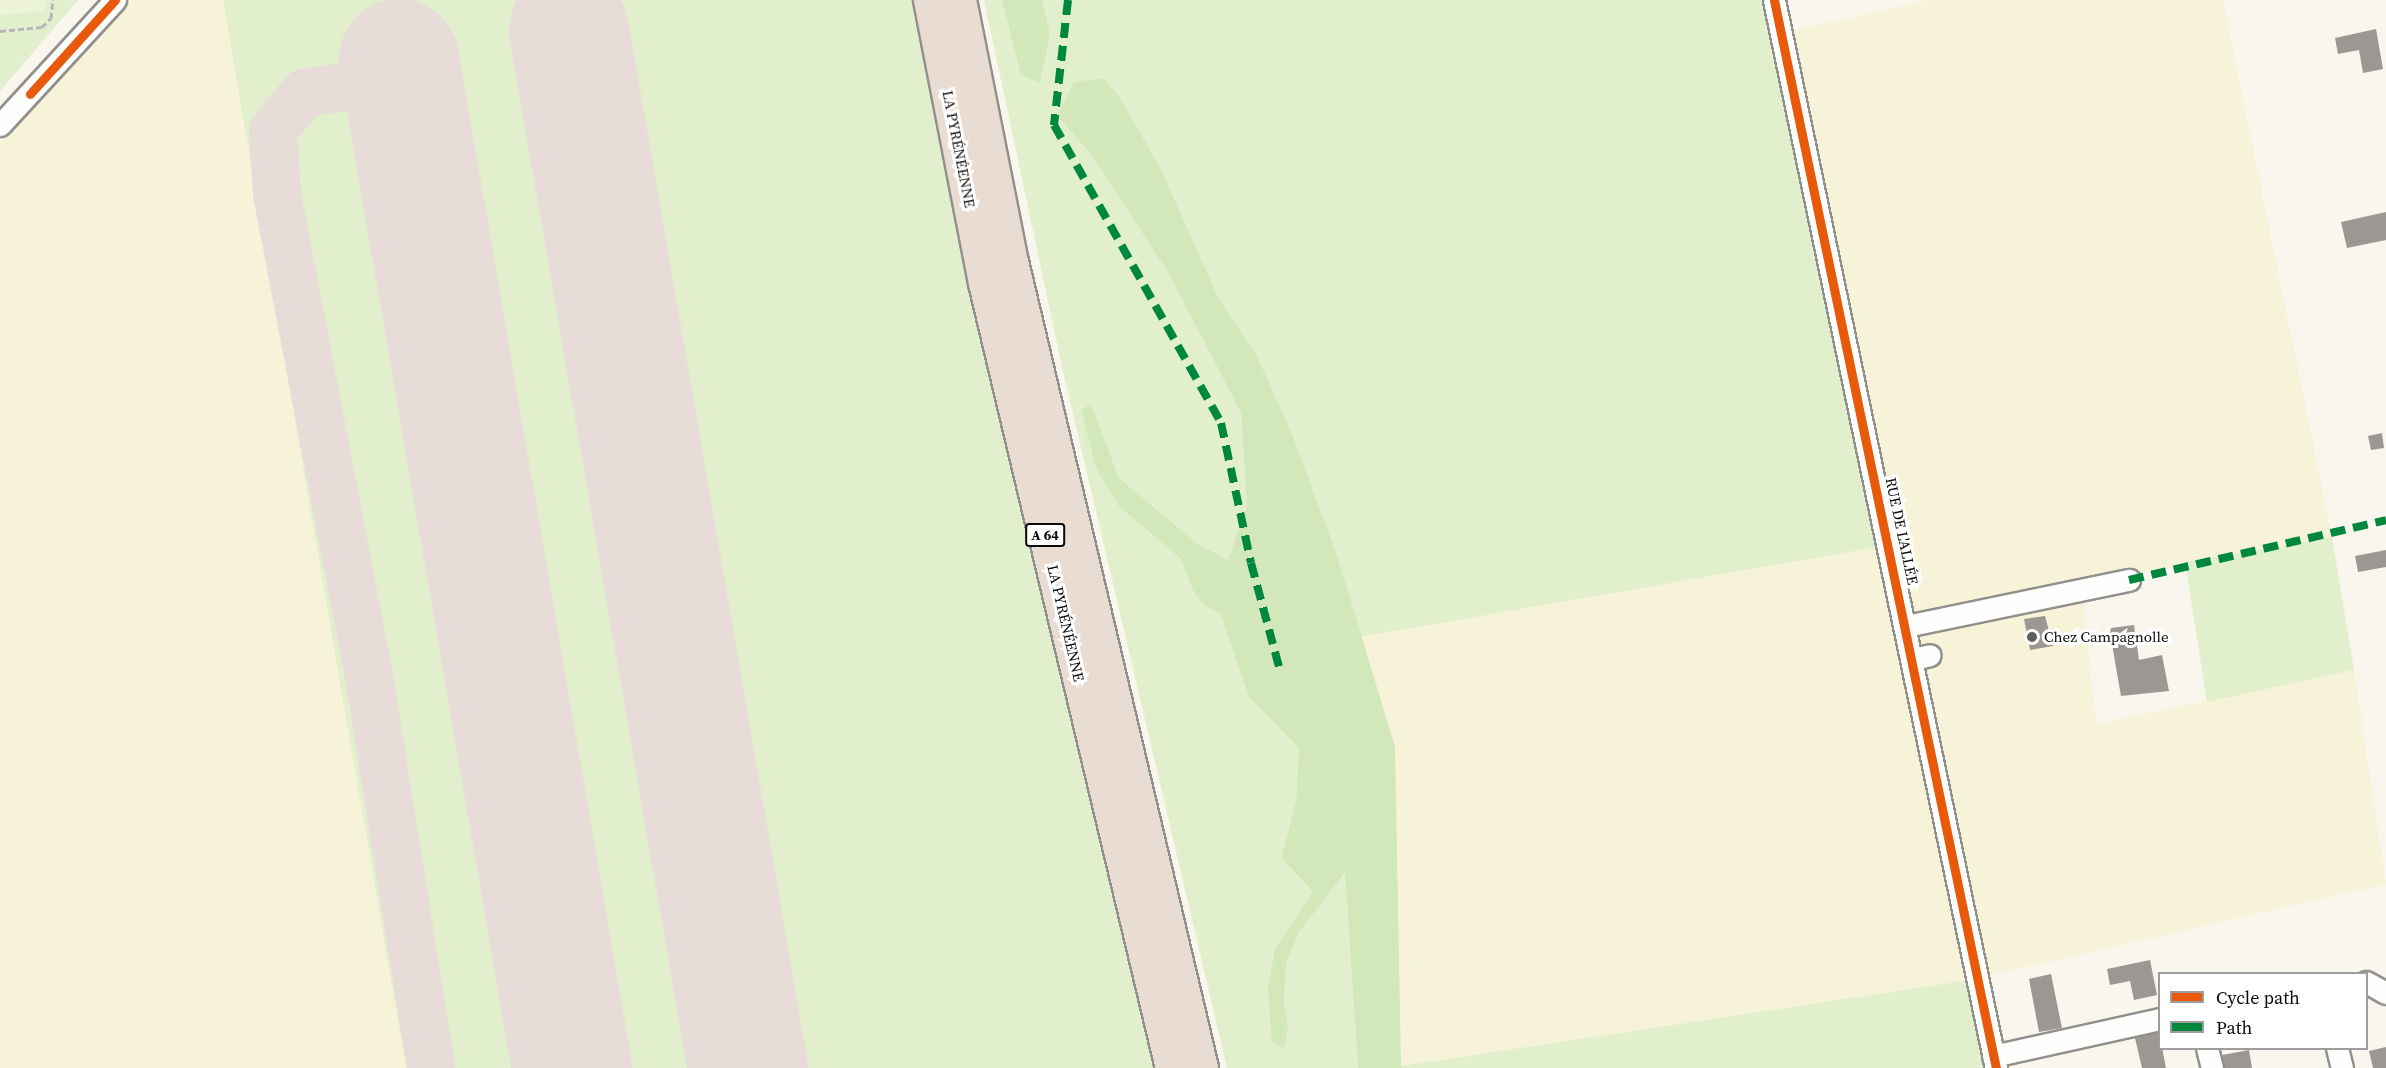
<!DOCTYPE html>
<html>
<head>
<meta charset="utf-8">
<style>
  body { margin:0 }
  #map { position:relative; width:2386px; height:1068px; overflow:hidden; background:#f9f6ed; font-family:"Source Serif 4",serif }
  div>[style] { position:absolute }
  .farmland>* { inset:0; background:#f6f3d8 }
  .green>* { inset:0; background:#e2efcc }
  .forest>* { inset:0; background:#d2e7ba }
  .pitch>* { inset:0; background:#ecf3d6 }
  .taxiway>* { height:48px; margin:-24px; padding:0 24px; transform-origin:24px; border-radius:24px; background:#e8dcd8 }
  .runway>* { height:120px; margin:-60px; padding:0 60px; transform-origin:60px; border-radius:60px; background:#e8dcd8 }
  .building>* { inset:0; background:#9b9893 }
  .path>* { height:3px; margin-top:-1.5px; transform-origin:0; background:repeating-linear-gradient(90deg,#b7b6b5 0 6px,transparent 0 9px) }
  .roads { filter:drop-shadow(2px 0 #92908c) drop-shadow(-2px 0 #92908c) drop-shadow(0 2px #92908c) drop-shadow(0 -2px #92908c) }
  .minor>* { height:21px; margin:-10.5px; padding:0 10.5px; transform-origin:10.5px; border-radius:10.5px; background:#fefefc }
  .highway>* { height:32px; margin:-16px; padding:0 16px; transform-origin:16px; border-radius:16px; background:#e9dcd2 }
  .quiet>* { height:8px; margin-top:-4px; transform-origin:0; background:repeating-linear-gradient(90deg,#00873e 0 15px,transparent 0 23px) }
  .cycleway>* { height:9px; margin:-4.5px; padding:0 4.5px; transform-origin:4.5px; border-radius:4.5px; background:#e8590c }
  .dots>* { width:16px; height:16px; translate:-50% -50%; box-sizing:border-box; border:3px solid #fff; border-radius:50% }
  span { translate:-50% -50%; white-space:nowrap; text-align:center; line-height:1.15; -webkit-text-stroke:6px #fff; paint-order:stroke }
  .shield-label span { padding:2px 4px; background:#fff; border:2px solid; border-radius:4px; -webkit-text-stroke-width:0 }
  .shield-label { font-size:14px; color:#0a0a0a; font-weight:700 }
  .street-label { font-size:15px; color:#0a0a0a }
  .poi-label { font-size:15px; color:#0a0a0a }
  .left { translate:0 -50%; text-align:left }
  .legend { position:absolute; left:2158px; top:972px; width:210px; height:78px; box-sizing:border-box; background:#fff; border:2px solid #9d9d9d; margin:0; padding:8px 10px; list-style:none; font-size:18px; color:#0a0a0a }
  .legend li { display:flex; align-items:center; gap:12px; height:30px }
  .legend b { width:30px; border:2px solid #9d9d9d }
</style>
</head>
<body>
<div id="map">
  <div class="farmland">
    <i style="clip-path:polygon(132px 0,223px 0,406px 1068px,0 1068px,0 139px,97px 41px)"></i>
    <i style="clip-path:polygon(1929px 0,2223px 0,2332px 537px,2081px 583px,2096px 724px,2354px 670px,2386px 884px,1970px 980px,1401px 1066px,1369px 667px,1360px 637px,1878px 547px,1773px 35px)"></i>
  </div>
  <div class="green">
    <i style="clip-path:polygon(46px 0,78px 0,0 91px,0 15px,46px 10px)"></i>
    <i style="clip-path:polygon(223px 0,912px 0,1029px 537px,1154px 1068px,406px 1068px)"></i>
    <i style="clip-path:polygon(984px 0,1004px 0,1050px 33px,1042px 0,1765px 0,1878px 547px,1360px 637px,1336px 552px,1291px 431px,1257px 356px,1219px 299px,1160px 167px,1120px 98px,1057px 116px,1090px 153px,1169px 274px,1241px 413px,1247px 506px,1228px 561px,1199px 545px,1119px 478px,1091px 405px,1096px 468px,1155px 536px,1181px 559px,1193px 591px,1204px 606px,1220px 613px,1249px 697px,1299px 747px,1296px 801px,1281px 858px,1313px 891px,1275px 949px,1268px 986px,1288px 1028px,1284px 1002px,1286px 964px,1299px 932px,1345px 871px,1358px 1068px,1227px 1068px,1062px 367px)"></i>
    <i style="clip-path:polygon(2332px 537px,2354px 670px,2207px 702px,2185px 562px)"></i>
    <i style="clip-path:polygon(1970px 980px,1989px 1068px,1401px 1068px,1401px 1066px)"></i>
  </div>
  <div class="forest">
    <i style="clip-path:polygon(1002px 0,1042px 0,1050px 33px,1040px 83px,1021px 75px)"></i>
    <i style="clip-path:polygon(1104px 78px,1120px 98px,1160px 167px,1219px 299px,1257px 356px,1291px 431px,1336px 552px,1395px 747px,1401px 1068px,1358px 1068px,1345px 872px,1299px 932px,1286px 964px,1284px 1002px,1288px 1028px,1284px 1048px,1272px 1042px,1268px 986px,1275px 949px,1313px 891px,1281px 858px,1296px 801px,1299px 748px,1249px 697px,1220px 613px,1204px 606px,1193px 591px,1181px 559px,1119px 506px,1096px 468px,1081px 410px,1091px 404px,1119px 478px,1199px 545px,1228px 560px,1247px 506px,1241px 413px,1169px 274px,1090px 153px,1057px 116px,1074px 82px)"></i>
  </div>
  <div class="pitch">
    <i style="clip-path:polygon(0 0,46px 0,46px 10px,0 15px)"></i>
  </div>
  <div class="taxiway">
    <i style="left:388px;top:80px;width:85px;rotate:171.2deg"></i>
    <i style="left:304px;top:93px;width:49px;rotate:129.2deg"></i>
    <i style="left:273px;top:131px;width:63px;rotate:86.4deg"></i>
    <i style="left:277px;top:194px;width:491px;rotate:79.2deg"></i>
    <i style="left:369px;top:676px;width:397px;rotate:81deg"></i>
  </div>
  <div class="runway">
    <i style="left:569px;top:30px;width:1053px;rotate:80.22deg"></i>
    <i style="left:399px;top:59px;width:1024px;rotate:80.27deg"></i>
  </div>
  <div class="building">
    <i style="clip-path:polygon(2376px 29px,2383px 69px,2363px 73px,2359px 50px,2338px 54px,2335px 38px)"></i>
    <i style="clip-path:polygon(2386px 212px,2386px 240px,2347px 248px,2341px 222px)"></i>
    <i style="clip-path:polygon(2382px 433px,2384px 448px,2371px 450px,2368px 436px)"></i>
    <i style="clip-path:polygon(2386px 550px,2386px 567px,2358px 572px,2355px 556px)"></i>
    <i style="clip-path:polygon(2045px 616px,2053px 646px,2030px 650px,2024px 619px)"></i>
    <i style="clip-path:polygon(2134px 625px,2139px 660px,2162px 655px,2169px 691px,2121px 696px,2110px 633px,2111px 628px)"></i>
    <i style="clip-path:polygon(2150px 960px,2157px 995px,2134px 1000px,2130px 981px,2110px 985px,2107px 969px)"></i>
    <i style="clip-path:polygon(2051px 974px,2062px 1028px,2039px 1032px,2029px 979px)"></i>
    <i style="clip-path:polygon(2159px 1032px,2166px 1068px,2142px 1068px,2135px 1038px)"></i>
    <i style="clip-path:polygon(2386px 1047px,2386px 1068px,2373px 1068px,2369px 1051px)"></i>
    <i style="clip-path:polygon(2249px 1050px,2252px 1068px,2224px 1068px,2222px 1055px)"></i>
  </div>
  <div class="path">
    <i style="left:0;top:31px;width:42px;rotate:-5.4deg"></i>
    <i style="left:42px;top:27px;width:13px;rotate:-45deg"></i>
    <i style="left:51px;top:18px;width:18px;rotate:-84deg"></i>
  </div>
  <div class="roads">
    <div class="minor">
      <i style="left:1774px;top:0;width:1091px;rotate:78.26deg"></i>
      <i style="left:0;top:125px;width:170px;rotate:-47.4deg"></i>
      <i style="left:1906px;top:626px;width:228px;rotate:-11.7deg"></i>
      <i style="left:1913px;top:659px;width:17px;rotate:-13deg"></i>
      <i style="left:2366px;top:982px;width:23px;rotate:29deg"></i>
      <i style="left:2207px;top:1048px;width:21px;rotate:76deg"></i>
      <i style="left:2337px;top:1048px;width:21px;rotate:76deg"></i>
      <i style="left:1993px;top:1056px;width:171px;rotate:-12.5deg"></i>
    </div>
    <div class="highway">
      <i style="left:930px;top:0;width:288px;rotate:79deg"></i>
      <i style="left:985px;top:283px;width:807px;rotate:76.6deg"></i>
      <i style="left:960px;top:0;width:267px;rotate:78.8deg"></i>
      <i style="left:1012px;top:262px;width:828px;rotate:76.74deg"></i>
    </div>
  </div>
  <div class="quiet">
    <i style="left:1068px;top:0;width:126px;rotate:96.4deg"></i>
    <i style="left:1054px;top:125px;width:342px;rotate:60.7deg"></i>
    <i style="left:1221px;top:423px;width:143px;rotate:77.9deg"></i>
    <i style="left:1251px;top:563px;width:108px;rotate:74.9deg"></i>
    <i style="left:2129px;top:580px;width:264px;rotate:-13.1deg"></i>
  </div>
  <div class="cycleway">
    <i style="left:1774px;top:0;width:1091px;rotate:78.26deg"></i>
    <i style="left:30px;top:94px;width:127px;rotate:-47.9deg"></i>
  </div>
  <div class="dots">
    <i style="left:2032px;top:637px;background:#5e5d59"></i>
  </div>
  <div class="shield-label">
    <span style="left:1045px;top:535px">A 64</span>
  </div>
  <div class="street-label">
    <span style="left:959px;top:149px;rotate:79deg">LA PYRÉNÉENNE</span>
    <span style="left:1902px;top:531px;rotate:78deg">RUE DE L'ALLÉE</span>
    <span style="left:1066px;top:623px;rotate:77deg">LA PYRÉNÉENNE</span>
  </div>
  <div class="poi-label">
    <span class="left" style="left:2044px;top:637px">Chez Campagnolle</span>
  </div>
  <ul class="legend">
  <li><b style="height:8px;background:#e8590c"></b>Cycle path</li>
  <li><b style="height:8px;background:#00873e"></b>Path</li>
  </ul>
</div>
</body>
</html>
